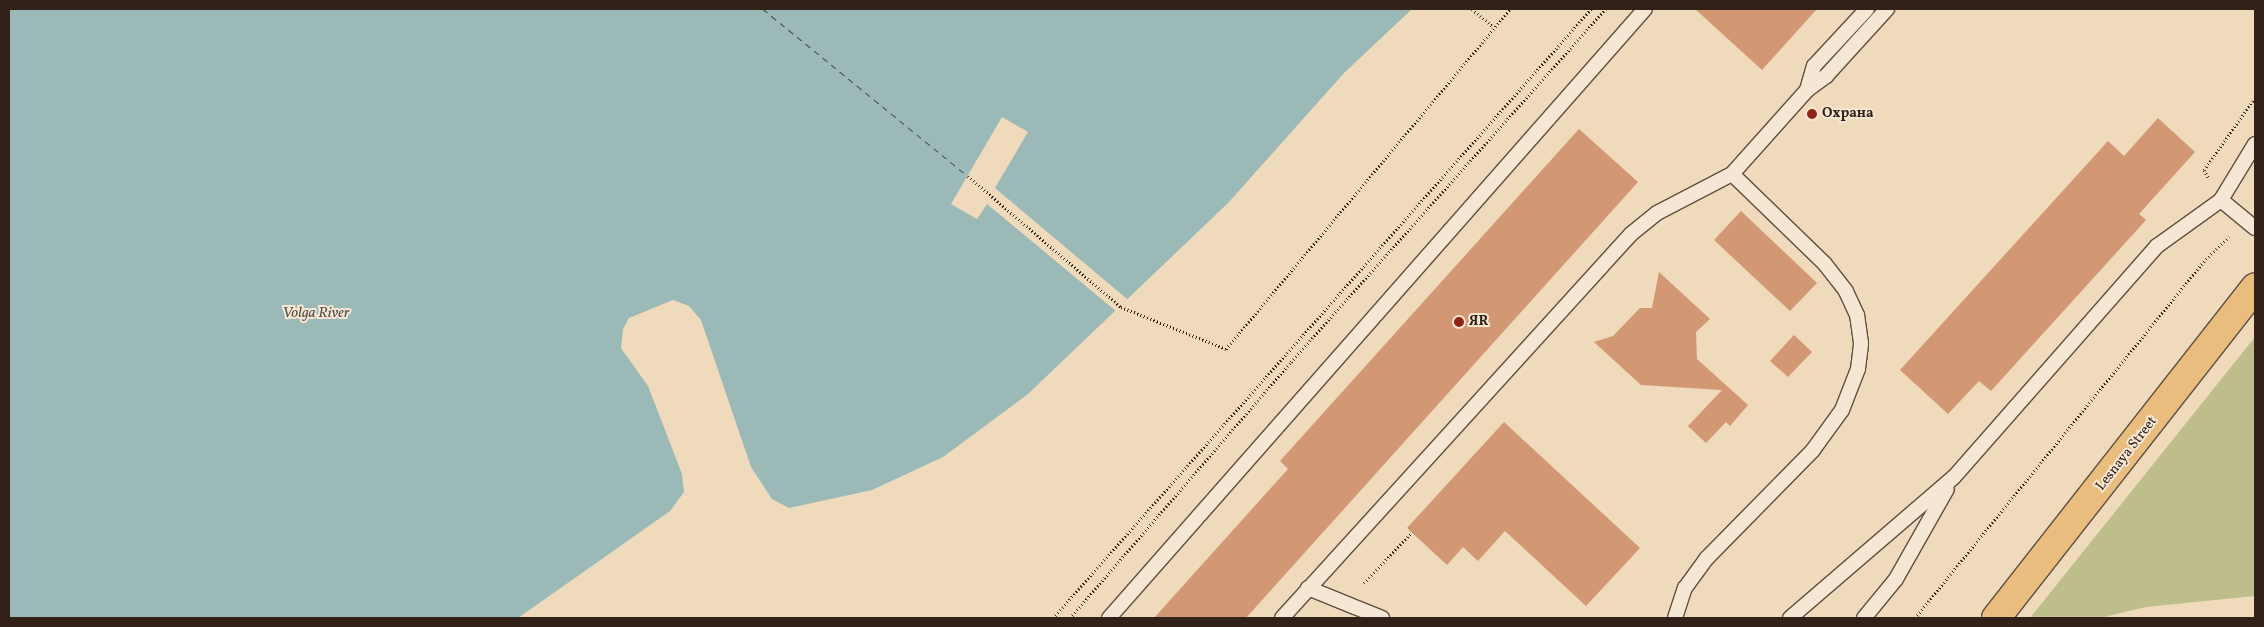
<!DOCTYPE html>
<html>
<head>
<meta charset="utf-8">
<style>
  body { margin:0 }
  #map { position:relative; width:2264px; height:627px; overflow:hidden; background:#efdabb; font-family:Vollkorn,serif }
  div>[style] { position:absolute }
  .green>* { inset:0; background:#bebe8d }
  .water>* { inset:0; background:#9bb9b7 }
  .pier>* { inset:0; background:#efdabb }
  .ferry>* { height:1px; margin-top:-0.5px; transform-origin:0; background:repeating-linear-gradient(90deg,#514f48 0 6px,transparent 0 11px) }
  .building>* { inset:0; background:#d19873 }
  .path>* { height:3px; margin-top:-1.5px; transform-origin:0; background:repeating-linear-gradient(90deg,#312118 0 1px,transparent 0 3.5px) }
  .roads { filter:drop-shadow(1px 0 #604f41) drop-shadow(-1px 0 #604f41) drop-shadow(0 1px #604f41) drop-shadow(0 -1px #604f41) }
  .lane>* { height:14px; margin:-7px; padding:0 7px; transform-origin:7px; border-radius:7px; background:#f5e7d3 }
  .primary>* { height:28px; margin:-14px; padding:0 14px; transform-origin:14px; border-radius:14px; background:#e8bd7e }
  .dots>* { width:14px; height:14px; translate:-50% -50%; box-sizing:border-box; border:2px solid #f5e7d3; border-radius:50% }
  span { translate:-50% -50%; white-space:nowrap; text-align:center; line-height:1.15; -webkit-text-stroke:4px #f5e7d3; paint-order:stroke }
  .poi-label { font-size:14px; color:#312118; font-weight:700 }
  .left { translate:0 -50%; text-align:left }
  .street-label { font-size:14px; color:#312118 }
  .water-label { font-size:15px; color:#514f48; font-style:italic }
  .frame { position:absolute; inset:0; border:10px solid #312118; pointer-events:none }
</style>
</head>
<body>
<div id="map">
  <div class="green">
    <i style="clip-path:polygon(2255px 337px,2255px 596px,2146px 607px,2100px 618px,2030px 618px)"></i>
  </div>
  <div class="water">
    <i style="clip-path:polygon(9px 9px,1412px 9px,1344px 73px,1228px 203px,1028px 394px,943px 457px,872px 490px,789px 508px,772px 499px,751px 467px,701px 320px,689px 306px,673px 300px,629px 318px,623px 329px,621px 348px,648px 386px,682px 474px,684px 492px,670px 511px,518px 618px,9px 618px)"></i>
  </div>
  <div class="pier">
    <i style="clip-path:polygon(1002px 117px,1028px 132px,995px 188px,1127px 299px,1117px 312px,987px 204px,977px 219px,951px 204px)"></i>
  </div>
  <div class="ferry">
    <i style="left:763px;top:9px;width:264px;rotate:39.2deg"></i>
  </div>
  <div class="building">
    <i style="clip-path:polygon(1695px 9px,1817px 9px,1762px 70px)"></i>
    <i style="clip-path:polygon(2158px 118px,2195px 152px,2139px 214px,2146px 220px,1991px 391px,1979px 381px,1948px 414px,1900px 370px,2108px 141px,2124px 156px)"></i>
    <i style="clip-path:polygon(1579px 129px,1638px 182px,1246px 618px,1154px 618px,1288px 469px,1280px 461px)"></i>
    <i style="clip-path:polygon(1741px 211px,1817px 283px,1790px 311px,1714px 240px)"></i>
    <i style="clip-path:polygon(1659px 272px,1710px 319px,1696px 332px,1697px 359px,1748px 405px,1730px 426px,1726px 422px,1706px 443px,1688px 426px,1722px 390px,1641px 385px,1594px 342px,1613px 336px,1640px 308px,1652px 308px)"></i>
    <i style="clip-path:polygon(1794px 335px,1812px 352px,1788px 377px,1770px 361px)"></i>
    <i style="clip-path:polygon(1504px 422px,1640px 548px,1586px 606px,1505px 531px,1478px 561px,1463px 547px,1447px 565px,1407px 528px)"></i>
  </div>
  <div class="path">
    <i style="left:1472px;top:9px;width:26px;rotate:40deg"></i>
    <i style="left:968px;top:176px;width:201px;rotate:40.6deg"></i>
    <i style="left:1121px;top:307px;width:113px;rotate:21.8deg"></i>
    <i style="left:1226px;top:349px;width:443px;rotate:-50.1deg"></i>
    <i style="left:2208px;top:177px;width:8px;rotate:-120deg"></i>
    <i style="left:2204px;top:170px;width:88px;rotate:-54.7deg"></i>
    <i style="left:1364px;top:583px;width:70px;rotate:-46.7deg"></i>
    <i style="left:1053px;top:618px;width:813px;rotate:-48.54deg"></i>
    <i style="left:1070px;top:618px;width:338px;rotate:-49.2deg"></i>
    <i style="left:1291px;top:362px;width:473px;rotate:-48.3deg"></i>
    <i style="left:1915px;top:618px;width:462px;rotate:-51deg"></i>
    <i style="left:2206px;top:259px;width:32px;rotate:-44deg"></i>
  </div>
  <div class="roads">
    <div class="lane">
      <i style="left:1807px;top:90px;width:25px;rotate:-74deg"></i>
      <i style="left:1814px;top:66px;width:78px;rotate:-47.1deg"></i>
      <i style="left:2255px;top:144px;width:66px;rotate:121.3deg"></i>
      <i style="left:2221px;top:200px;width:44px;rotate:39.5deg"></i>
      <i style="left:1308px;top:588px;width:80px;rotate:22.1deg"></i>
      <i style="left:1109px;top:618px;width:811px;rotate:-48.65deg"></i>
      <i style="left:1282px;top:618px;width:519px;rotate:-47.73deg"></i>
      <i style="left:1631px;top:234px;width:33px;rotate:-39deg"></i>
      <i style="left:1657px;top:213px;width:85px;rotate:-27.5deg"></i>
      <i style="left:1732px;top:174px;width:113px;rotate:-48.2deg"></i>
      <i style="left:1807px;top:90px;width:24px;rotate:-36deg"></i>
      <i style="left:1826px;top:76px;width:91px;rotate:-47.7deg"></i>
      <i style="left:1675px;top:618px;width:32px;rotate:-72deg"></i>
      <i style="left:1685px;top:588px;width:37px;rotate:-54deg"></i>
      <i style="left:1707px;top:558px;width:151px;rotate:-45.5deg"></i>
      <i style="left:1813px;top:450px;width:49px;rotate:-54.1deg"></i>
      <i style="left:1842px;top:410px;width:44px;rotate:-68.7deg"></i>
      <i style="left:1858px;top:369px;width:26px;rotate:-83deg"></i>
      <i style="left:1861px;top:343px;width:28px;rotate:-98deg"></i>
      <i style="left:1857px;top:315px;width:26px;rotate:-115deg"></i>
      <i style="left:1846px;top:291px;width:34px;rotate:-128deg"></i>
      <i style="left:1825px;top:264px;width:129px;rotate:-135.9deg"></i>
      <i style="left:1790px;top:618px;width:216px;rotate:-40.7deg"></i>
      <i style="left:1954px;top:477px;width:308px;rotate:-48.7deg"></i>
      <i style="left:2157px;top:246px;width:79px;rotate:-35.7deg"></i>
      <i style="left:1864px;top:618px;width:50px;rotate:-50.6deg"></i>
      <i style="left:1896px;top:579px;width:103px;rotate:-60.5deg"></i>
    </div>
    <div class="primary">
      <i style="left:1996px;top:618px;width:420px;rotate:-51.9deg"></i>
    </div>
  </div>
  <div class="dots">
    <i style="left:1812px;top:114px;background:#8f2418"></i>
    <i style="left:1459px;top:322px;background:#8f2418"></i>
  </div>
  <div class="poi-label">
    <span class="left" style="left:1822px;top:114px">Охрана</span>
    <span class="left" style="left:1469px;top:322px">ЯR</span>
  </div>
  <div class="street-label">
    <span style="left:2127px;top:454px;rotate:-52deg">Lesnaya Street</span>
  </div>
  <div class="water-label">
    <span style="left:316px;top:314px">Volga River</span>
  </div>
  <div class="frame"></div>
</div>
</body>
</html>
